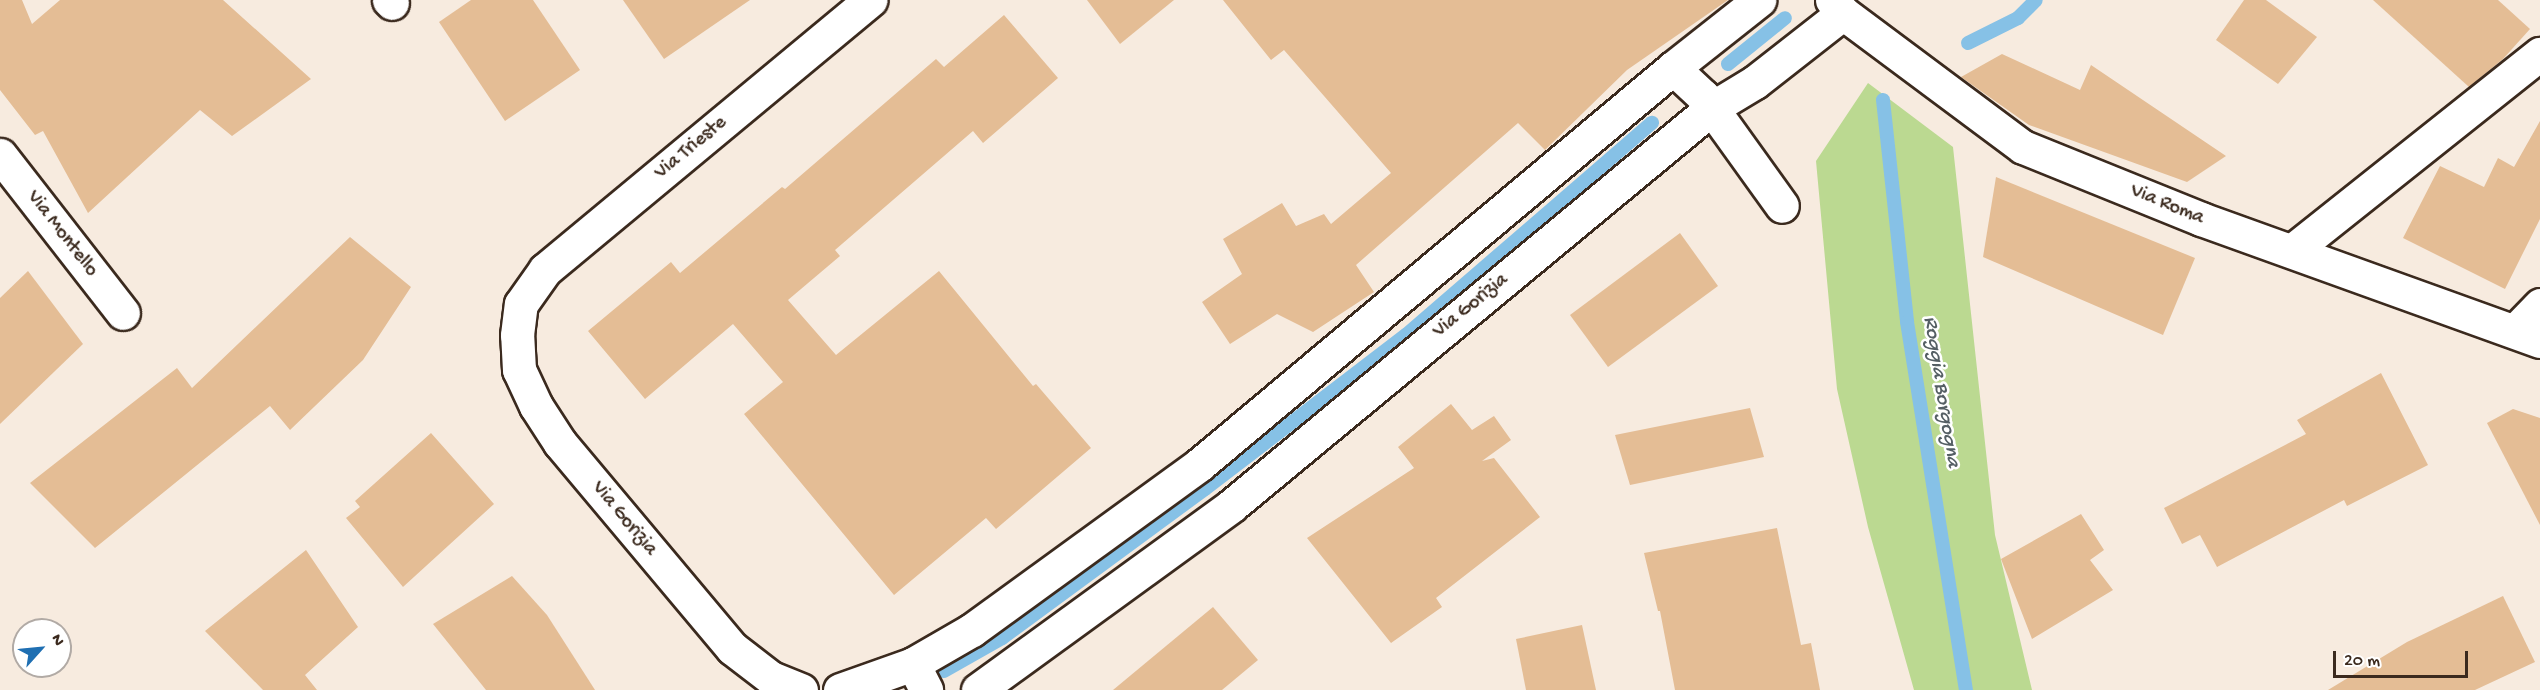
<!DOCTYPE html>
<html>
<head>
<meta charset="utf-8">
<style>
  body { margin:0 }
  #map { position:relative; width:2540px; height:690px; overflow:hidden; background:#f7ebdf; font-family:"Gochi Hand",sans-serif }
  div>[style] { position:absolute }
  .green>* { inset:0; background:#bbd991 }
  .stream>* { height:14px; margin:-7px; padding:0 7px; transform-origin:7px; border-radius:7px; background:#86c1e6 }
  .building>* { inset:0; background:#e4bd95 }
  .roads { filter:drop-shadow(2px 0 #3b2a1e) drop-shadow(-2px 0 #3b2a1e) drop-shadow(0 2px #3b2a1e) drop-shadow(0 -2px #3b2a1e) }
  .minor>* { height:33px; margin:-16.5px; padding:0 16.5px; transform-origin:16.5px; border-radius:16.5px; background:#fff }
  span { translate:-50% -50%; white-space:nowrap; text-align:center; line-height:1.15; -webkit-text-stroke:5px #fff; paint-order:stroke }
  .street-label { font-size:20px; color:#3b2a1e }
  .water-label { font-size:21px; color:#555f64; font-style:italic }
  .north { position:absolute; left:12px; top:618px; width:60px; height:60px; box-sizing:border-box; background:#fff; border:2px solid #b1aaa5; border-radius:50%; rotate:63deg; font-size:16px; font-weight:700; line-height:24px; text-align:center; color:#3b2a1e }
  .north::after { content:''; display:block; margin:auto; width:21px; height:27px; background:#1f6fb2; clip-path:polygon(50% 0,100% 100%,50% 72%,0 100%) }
  .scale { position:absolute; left:2333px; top:651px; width:135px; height:27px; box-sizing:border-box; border:3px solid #3b2a1e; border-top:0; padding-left:8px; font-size:18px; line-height:21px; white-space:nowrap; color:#3b2a1e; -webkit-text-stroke:4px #fff; paint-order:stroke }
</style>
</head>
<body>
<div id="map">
  <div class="green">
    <i style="clip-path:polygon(1868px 83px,1953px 147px,1995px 535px,2032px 690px,1914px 690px,1868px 527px,1837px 389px,1816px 161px)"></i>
  </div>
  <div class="stream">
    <i style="left:1968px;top:43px;width:56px;rotate:-26.6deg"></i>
    <i style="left:2018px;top:18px;width:25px;rotate:-45deg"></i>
    <i style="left:1728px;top:64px;width:73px;rotate:-38.9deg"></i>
    <i style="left:1883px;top:100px;width:223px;rotate:83.8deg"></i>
    <i style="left:1907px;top:322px;width:373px;rotate:80.9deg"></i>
    <i style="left:944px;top:671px;width:67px;rotate:-29.6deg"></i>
    <i style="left:1002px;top:638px;width:252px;rotate:-36.3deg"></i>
    <i style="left:1205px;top:489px;width:253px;rotate:-37.5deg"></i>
    <i style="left:1406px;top:335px;width:325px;rotate:-40.8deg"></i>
  </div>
  <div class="building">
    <i style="clip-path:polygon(0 0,22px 0,32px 24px,60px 0,223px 0,311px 79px,232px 136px,200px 110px,88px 213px,43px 131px,35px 135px,0 90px)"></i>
    <i style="clip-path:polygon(471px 0,533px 0,580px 70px,505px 121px,439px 22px)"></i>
    <i style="clip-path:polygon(623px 0,750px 0,664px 59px)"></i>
    <i style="clip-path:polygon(1087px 0,1174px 0,1120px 44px)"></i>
    <i style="clip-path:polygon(1223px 0,1728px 0,1627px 70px,1545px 150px,1518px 123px,1356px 265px,1374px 292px,1313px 332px,1277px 314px,1230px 344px,1202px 302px,1242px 274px,1223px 239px,1282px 203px,1296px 226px,1324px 214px,1331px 224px,1391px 173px,1284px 50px,1271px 60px)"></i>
    <i style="clip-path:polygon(2244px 0,2266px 0,2317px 37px,2278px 84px,2216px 40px)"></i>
    <i style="clip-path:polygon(2373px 0,2498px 0,2530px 29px,2503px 59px,2469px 87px)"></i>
    <i style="clip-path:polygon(1004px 15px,1058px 78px,983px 143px,973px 131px,835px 250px,840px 256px,788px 300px,836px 355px,939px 271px,1033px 386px,1036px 384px,1091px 448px,996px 529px,986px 518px,894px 595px,744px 414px,783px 382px,733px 324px,645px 399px,588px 331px,671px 262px,680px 273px,782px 187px,785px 189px,936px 59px,944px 67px)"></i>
    <i style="clip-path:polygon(2002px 54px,2080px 90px,2091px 65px,2226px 156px,2187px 182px,2029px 125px,1961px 77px)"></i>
    <i style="clip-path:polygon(2540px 121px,2540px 219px,2505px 289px,2403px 238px,2440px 166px,2484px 187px,2498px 158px,2514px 167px)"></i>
    <i style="clip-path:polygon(1996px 177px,2195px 258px,2163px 335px,1983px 257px)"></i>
    <i style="clip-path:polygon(1680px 233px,1718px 286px,1608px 367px,1570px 315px)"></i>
    <i style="clip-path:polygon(350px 237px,411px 287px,363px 360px,290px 430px,270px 406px,95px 548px,30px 483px,177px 368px,192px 388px)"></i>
    <i style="clip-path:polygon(28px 271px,83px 344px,0 424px,0 298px)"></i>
    <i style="clip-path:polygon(2381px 373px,2428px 465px,2347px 506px,2344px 500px,2217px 567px,2200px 535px,2182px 544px,2164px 508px,2306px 434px,2297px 420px)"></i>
    <i style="clip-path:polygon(1451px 404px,1472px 430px,1494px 416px,1511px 440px,1482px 461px,1494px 458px,1540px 517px,1436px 598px,1442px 607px,1391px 643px,1307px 538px,1414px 468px,1398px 447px)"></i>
    <i style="clip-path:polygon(1750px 408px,1764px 457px,1630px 485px,1615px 435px)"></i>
    <i style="clip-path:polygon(2513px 409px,2540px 418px,2540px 525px,2487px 423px)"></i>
    <i style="clip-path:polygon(431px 433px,494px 504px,403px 587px,346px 518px,360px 507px,355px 501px)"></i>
    <i style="clip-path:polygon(2081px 514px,2104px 550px,2090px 560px,2113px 590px,2032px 639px,2001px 559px)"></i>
    <i style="clip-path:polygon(1777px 528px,1801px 645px,1811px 643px,1820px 690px,1675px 690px,1660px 611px,1658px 611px,1644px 553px)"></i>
    <i style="clip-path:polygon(306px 550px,358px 627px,305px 675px,317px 690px,263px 690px,205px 631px)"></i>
    <i style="clip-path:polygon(512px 576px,547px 615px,595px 690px,486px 690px,433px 624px)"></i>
    <i style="clip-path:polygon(2503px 596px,2535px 662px,2475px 690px,2328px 690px,2407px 642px)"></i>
    <i style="clip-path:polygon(1213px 607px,1258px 660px,1222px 690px,1113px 690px)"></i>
    <i style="clip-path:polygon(1582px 625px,1596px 690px,1526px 690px,1516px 639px)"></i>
  </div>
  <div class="roads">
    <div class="minor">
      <i style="left:389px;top:0;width:4px;rotate:45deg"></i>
      <i style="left:1832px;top:0;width:17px;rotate:50deg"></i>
      <i style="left:1843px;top:13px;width:224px;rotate:36.7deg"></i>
      <i style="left:2023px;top:147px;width:192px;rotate:22deg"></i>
      <i style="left:2201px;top:219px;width:360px;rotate:19.8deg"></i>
      <i style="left:1673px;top:68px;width:41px;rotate:43deg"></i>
      <i style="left:1703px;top:96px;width:135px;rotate:54.3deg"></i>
      <i style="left:0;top:155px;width:200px;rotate:52.1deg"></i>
      <i style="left:2292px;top:251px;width:317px;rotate:-38.5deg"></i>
      <i style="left:2515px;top:331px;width:36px;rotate:-46deg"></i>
      <i style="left:913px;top:664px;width:29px;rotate:63deg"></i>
      <i style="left:801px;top:690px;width:32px;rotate:-158deg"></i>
      <i style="left:771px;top:678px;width:49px;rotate:-142.4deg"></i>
      <i style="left:732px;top:648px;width:268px;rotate:-130deg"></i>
      <i style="left:560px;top:443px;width:44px;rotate:-123deg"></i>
      <i style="left:536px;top:406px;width:40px;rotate:-115deg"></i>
      <i style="left:519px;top:370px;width:35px;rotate:-93deg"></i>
      <i style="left:517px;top:335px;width:31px;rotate:-83deg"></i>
      <i style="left:521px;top:304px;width:42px;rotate:-54.8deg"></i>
      <i style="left:545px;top:270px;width:423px;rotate:-39.7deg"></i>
      <i style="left:840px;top:690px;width:77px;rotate:-19.6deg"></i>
      <i style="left:913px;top:664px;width:68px;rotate:-30deg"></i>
      <i style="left:972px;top:630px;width:281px;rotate:-36deg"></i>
      <i style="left:1199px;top:465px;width:618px;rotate:-39.95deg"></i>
      <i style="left:1673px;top:68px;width:110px;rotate:-38.3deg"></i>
      <i style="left:978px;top:690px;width:313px;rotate:-36deg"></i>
      <i style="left:1231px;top:506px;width:624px;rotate:-39.61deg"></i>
      <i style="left:1712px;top:108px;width:50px;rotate:-31.2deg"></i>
      <i style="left:1755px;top:82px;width:112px;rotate:-38.1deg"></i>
    </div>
  </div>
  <div class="street-label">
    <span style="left:691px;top:148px;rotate:-40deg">Via Trieste</span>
    <span style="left:2167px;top:205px;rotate:22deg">Via Roma</span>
    <span style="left:62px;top:234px;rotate:52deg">Via Montello</span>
    <span style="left:1471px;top:306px;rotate:-39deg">Via Gorizia</span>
    <span style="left:624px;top:519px;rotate:50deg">Via Gorizia</span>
  </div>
  <div class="water-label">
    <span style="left:1940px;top:392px;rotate:81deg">Roggia Borgogna</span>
  </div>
  <div class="north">N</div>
  <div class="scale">20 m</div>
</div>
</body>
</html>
